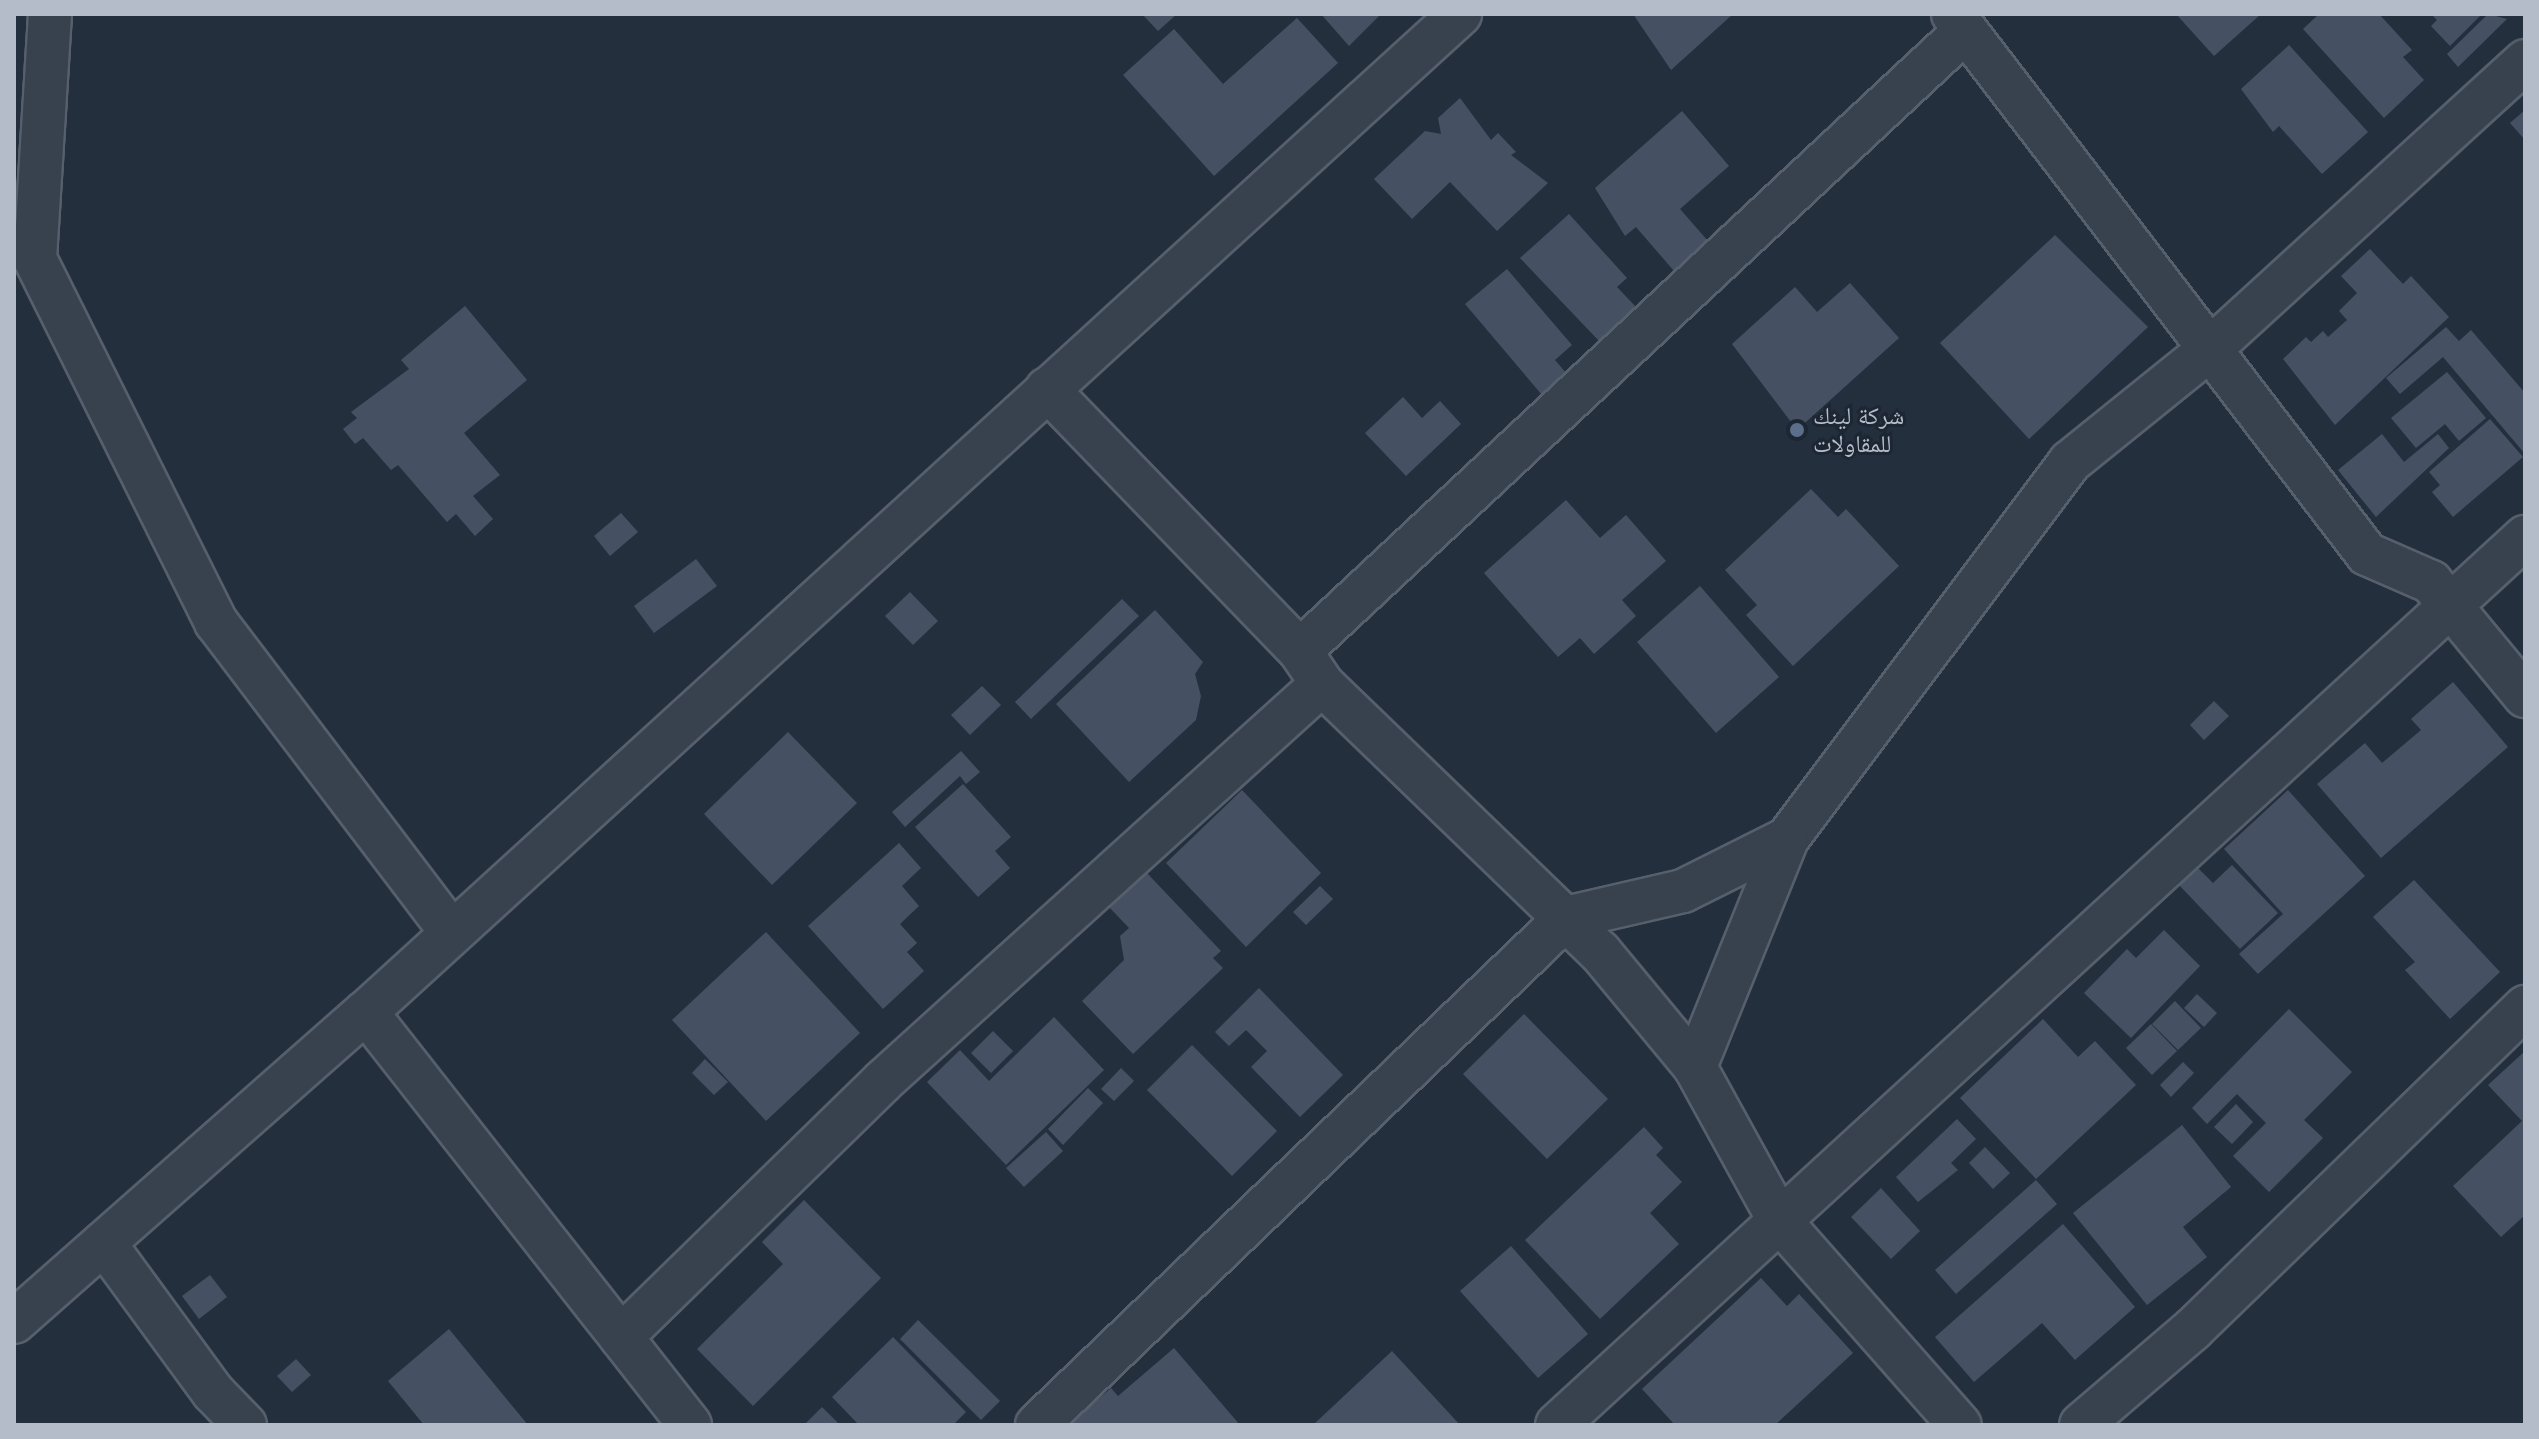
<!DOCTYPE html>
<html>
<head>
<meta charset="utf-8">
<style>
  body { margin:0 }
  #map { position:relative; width:2539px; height:1439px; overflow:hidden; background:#242f3e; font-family:Quicksand,"Noto Naskh Arabic",sans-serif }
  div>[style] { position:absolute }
  .building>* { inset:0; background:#455162 }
  .roads { filter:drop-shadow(2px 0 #565f6c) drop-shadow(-2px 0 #565f6c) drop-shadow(0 2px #565f6c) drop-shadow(0 -2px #565f6c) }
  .minor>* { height:42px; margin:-21px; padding:0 21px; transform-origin:21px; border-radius:21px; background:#38414e }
  .dots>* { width:22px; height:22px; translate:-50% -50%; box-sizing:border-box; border:4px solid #1d2633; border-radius:50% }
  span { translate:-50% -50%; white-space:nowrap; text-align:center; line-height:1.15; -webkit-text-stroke:6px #1d2633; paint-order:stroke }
  .poi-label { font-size:24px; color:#b4bcc9 }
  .left { translate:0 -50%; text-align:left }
  .frame { position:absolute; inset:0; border:16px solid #b4bcc9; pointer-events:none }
</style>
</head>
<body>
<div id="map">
  <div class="building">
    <i style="clip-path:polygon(1142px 14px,1177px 14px,1158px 31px)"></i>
    <i style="clip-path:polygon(1321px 14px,1381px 14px,1349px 46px)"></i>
    <i style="clip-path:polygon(1633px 14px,1733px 14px,1671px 70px)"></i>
    <i style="clip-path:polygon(2176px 14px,2261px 14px,2214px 56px)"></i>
    <i style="clip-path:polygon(2319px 14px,2379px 14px,2412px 50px,2403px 57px,2424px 80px,2384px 118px,2303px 29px)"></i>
    <i style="clip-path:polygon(2431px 14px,2482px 14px,2450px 46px,2431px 26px,2437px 20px)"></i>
    <i style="clip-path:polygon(2488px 14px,2507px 19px,2458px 67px,2447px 54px)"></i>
    <i style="clip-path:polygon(1297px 18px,1338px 63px,1214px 176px,1123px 75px,1174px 29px,1223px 84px)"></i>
    <i style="clip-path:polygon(2289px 45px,2368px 132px,2322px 174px,2279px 126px,2273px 132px,2241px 89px)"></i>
    <i style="clip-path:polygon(1460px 98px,1491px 140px,1498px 133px,1516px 152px,1511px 155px,1548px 183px,1497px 231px,1450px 182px,1412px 219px,1374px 179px,1425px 131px,1441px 134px,1438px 118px)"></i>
    <i style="clip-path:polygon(2525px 110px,2525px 140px,2510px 123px)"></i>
    <i style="clip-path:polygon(1682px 111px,1729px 166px,1680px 209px,1708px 241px,1674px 271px,1636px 227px,1625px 236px,1595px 188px)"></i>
    <i style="clip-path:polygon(1569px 214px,1627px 278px,1617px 287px,1636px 307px,1599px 341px,1520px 258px)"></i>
    <i style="clip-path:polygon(2055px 235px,2148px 327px,2029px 439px,1940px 343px)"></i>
    <i style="clip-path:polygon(2370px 249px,2403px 284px,2411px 276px,2449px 317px,2335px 425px,2283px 359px,2306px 337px,2311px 342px,2323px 331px,2328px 337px,2347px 320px,2339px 311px,2357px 293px,2341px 276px)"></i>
    <i style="clip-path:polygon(1507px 269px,1572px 345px,1555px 360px,1567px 374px,1542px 395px,1465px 304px)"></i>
    <i style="clip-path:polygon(1850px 283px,1899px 338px,1797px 430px,1732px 344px,1795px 287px,1817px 312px)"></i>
    <i style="clip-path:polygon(465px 306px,527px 380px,464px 433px,500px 475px,473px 496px,493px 519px,475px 536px,456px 514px,447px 522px,398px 465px,391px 470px,363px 438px,355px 444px,343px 429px,357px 418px,351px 412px,409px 369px,401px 360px)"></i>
    <i style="clip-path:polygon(2446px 327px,2459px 341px,2471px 330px,2525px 393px,2525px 454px,2443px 357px,2400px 394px,2386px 378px)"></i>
    <i style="clip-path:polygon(2447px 372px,2486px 418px,2459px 441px,2445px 424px,2416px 448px,2391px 418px)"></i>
    <i style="clip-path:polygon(1403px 397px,1422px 418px,1440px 401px,1461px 424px,1406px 476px,1365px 433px)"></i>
    <i style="clip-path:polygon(2490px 419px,2523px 457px,2453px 517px,2432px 492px,2440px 485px,2429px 472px)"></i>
    <i style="clip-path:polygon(2382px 434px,2404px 462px,2438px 434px,2449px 448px,2376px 517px,2338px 470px)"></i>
    <i style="clip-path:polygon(1811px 489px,1838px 517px,1846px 509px,1899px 566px,1793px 666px,1746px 615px,1757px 605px,1725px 570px)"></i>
    <i style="clip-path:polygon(1566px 500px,1600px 538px,1626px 515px,1666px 561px,1622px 600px,1636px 616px,1594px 654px,1580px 638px,1558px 657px,1484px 573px)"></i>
    <i style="clip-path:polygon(621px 513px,638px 532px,610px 556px,594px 536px)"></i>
    <i style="clip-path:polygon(696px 559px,717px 586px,654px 633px,634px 606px)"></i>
    <i style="clip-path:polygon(1700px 586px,1779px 677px,1716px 733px,1637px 642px)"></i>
    <i style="clip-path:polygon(910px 592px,938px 621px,913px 645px,885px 616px)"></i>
    <i style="clip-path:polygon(1122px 599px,1139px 616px,1031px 719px,1015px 702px)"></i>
    <i style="clip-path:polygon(1155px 610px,1203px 662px,1195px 674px,1201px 696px,1196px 720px,1129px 782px,1056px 704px)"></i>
    <i style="clip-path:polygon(2453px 682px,2508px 747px,2381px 858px,2317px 784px,2365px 743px,2382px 763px,2421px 730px,2411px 719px)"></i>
    <i style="clip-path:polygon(982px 686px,1001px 705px,970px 735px,951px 715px)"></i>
    <i style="clip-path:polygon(2214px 701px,2229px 716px,2204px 740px,2190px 725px)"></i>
    <i style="clip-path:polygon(788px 732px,857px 803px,772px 885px,704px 814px)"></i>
    <i style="clip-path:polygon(961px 751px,980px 772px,966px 784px,960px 776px,905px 827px,892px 812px)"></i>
    <i style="clip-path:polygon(963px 784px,1011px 837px,995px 851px,1010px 868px,978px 897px,915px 827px)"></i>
    <i style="clip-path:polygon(1242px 790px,1321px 873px,1246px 947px,1166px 863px)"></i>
    <i style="clip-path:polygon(2288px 790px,2365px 876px,2258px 974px,2239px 954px,2283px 914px,2224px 849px)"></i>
    <i style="clip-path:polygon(899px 843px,921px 868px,902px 886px,919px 906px,900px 924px,917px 943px,907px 952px,924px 971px,883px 1009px,808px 926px)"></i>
    <i style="clip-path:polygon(2232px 865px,2278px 913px,2240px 949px,2179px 885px,2198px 868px,2213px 883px)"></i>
    <i style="clip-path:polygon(1146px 872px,1221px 951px,1213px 958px,1223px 968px,1133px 1054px,1082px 1001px,1124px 960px,1120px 936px,1129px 928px,1109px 907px)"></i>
    <i style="clip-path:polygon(2414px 880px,2500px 972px,2450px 1019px,2405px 970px,2415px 962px,2373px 917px)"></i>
    <i style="clip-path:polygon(1320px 886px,1333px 899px,1306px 925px,1293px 912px)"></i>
    <i style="clip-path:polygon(2164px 930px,2200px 966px,2131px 1038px,2084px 993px,2127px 949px,2136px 958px)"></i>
    <i style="clip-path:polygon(766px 932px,860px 1033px,766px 1121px,672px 1020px)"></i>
    <i style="clip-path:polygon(1259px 988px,1343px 1075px,1300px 1117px,1251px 1067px,1267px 1051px,1246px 1030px,1229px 1046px,1215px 1032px)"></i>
    <i style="clip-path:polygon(2197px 994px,2217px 1013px,2204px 1027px,2184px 1008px)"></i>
    <i style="clip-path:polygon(2175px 1001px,2201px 1028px,2178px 1050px,2152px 1024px)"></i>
    <i style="clip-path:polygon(2289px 1009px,2352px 1072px,2304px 1120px,2323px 1138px,2269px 1192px,2233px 1156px,2266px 1123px,2237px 1094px,2207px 1124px,2192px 1108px)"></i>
    <i style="clip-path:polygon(1524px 1014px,1608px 1099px,1547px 1159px,1463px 1074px)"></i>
    <i style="clip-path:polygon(1054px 1017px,1104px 1070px,1006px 1165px,927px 1082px,960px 1050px,989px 1081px)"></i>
    <i style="clip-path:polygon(2043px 1019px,2078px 1057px,2095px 1041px,2136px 1085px,2036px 1179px,1960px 1098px)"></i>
    <i style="clip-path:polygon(2151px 1024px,2177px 1051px,2152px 1075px,2126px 1048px)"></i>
    <i style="clip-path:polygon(993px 1031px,1013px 1051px,991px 1073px,971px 1053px)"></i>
    <i style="clip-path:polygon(1192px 1045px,1277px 1131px,1232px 1176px,1147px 1090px)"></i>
    <i style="clip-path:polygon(2525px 1051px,2525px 1215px,2501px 1237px,2453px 1186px,2522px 1121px,2488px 1085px)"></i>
    <i style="clip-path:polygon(705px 1059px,728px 1082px,714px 1095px,692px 1073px)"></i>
    <i style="clip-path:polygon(2183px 1062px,2194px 1073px,2171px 1097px,2160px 1085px)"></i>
    <i style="clip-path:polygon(1121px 1068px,1134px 1081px,1114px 1101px,1101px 1089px)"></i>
    <i style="clip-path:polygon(1088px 1088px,1103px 1103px,1063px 1145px,1048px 1129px)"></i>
    <i style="clip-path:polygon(2236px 1104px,2253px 1122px,2232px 1144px,2214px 1127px)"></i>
    <i style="clip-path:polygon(1957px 1119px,1976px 1139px,1951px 1163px,1958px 1170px,1918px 1202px,1896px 1177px)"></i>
    <i style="clip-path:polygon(2182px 1125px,2231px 1187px,2183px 1227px,2207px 1257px,2147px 1305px,2073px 1213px)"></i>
    <i style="clip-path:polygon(1644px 1127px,1663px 1148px,1656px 1155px,1682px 1182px,1650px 1213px,1679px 1244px,1600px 1319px,1525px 1240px)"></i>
    <i style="clip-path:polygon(1046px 1132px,1063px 1151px,1024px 1187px,1006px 1168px)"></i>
    <i style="clip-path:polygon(1985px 1147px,2010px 1173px,1993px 1189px,1969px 1163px)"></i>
    <i style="clip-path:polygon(2036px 1180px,2057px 1204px,1956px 1294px,1935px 1270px)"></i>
    <i style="clip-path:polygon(1881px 1188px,1920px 1231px,1891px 1259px,1851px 1217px)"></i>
    <i style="clip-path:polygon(804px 1200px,881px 1278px,753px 1406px,697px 1349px,783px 1264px,762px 1242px)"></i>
    <i style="clip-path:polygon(2063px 1224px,2135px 1307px,2075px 1360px,2042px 1323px,1974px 1382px,1935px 1337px)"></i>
    <i style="clip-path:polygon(1511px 1246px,1588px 1334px,1538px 1378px,1460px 1291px)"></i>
    <i style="clip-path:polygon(210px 1275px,227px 1297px,199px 1319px,182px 1296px)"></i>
    <i style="clip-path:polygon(1761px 1278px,1787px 1306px,1799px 1294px,1853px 1353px,1775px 1425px,1675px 1425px,1642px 1389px)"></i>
    <i style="clip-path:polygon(918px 1320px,1000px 1401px,981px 1420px,900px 1339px)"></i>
    <i style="clip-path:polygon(449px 1329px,528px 1425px,424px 1425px,388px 1381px)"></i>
    <i style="clip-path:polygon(893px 1337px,966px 1412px,953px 1425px,859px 1425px,832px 1397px)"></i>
    <i style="clip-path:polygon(1174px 1348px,1240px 1425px,1068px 1425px,1111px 1388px,1118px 1396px)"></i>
    <i style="clip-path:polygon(1392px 1351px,1460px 1425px,1313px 1425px)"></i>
    <i style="clip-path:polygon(296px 1359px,311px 1375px,292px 1392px,277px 1376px)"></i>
    <i style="clip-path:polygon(822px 1407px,840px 1425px,804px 1425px)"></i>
  </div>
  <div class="roads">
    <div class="minor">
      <i style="left:50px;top:14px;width:245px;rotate:93.5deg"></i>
      <i style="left:35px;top:259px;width:406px;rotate:63.5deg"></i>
      <i style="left:216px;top:622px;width:389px;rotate:52.8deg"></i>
      <i style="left:1953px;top:14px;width:680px;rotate:52.52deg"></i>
      <i style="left:2367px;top:554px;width:70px;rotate:23.6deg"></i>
      <i style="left:2431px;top:582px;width:148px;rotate:50.5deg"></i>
      <i style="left:1047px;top:389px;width:364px;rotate:46deg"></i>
      <i style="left:1300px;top:651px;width:40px;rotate:56deg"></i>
      <i style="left:1322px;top:684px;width:386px;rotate:44deg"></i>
      <i style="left:1600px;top:952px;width:149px;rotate:50.4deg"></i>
      <i style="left:1695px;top:1067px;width:175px;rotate:61.2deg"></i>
      <i style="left:1779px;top:1220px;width:273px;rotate:48.6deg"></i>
      <i style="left:1300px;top:651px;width:908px;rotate:-42.99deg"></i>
      <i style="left:366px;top:1012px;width:525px;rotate:51.89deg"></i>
      <i style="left:1695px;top:1067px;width:246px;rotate:-68deg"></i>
      <i style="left:1787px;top:839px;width:471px;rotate:-53.1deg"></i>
      <i style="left:2070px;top:462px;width:180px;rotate:-38.9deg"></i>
      <i style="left:2210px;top:349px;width:427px;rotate:-42.4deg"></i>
      <i style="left:104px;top:1243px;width:185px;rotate:53.8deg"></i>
      <i style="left:213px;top:1392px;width:46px;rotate:45.9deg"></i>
      <i style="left:14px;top:1322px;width:469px;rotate:-41.4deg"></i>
      <i style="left:366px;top:1012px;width:1481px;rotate:-42.37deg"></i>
      <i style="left:621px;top:1337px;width:365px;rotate:-44.3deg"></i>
      <i style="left:882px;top:1082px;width:593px;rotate:-42.13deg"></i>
      <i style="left:1037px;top:1425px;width:733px;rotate:-43.78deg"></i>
      <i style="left:1566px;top:918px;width:120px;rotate:-13deg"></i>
      <i style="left:1683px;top:891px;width:116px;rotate:-26.6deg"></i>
      <i style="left:1557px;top:1425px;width:1314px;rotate:-42.53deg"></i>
      <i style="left:2081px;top:1425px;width:148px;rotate:-40.6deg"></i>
      <i style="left:2193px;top:1329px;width:463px;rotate:-44.1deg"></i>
    </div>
  </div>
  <div class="dots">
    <i style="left:1797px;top:430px;background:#5c6f8a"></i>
  </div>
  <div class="poi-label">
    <span class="left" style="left:1813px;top:430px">شركة لينك<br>للمقاولات</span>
  </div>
  <div class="frame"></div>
</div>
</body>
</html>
